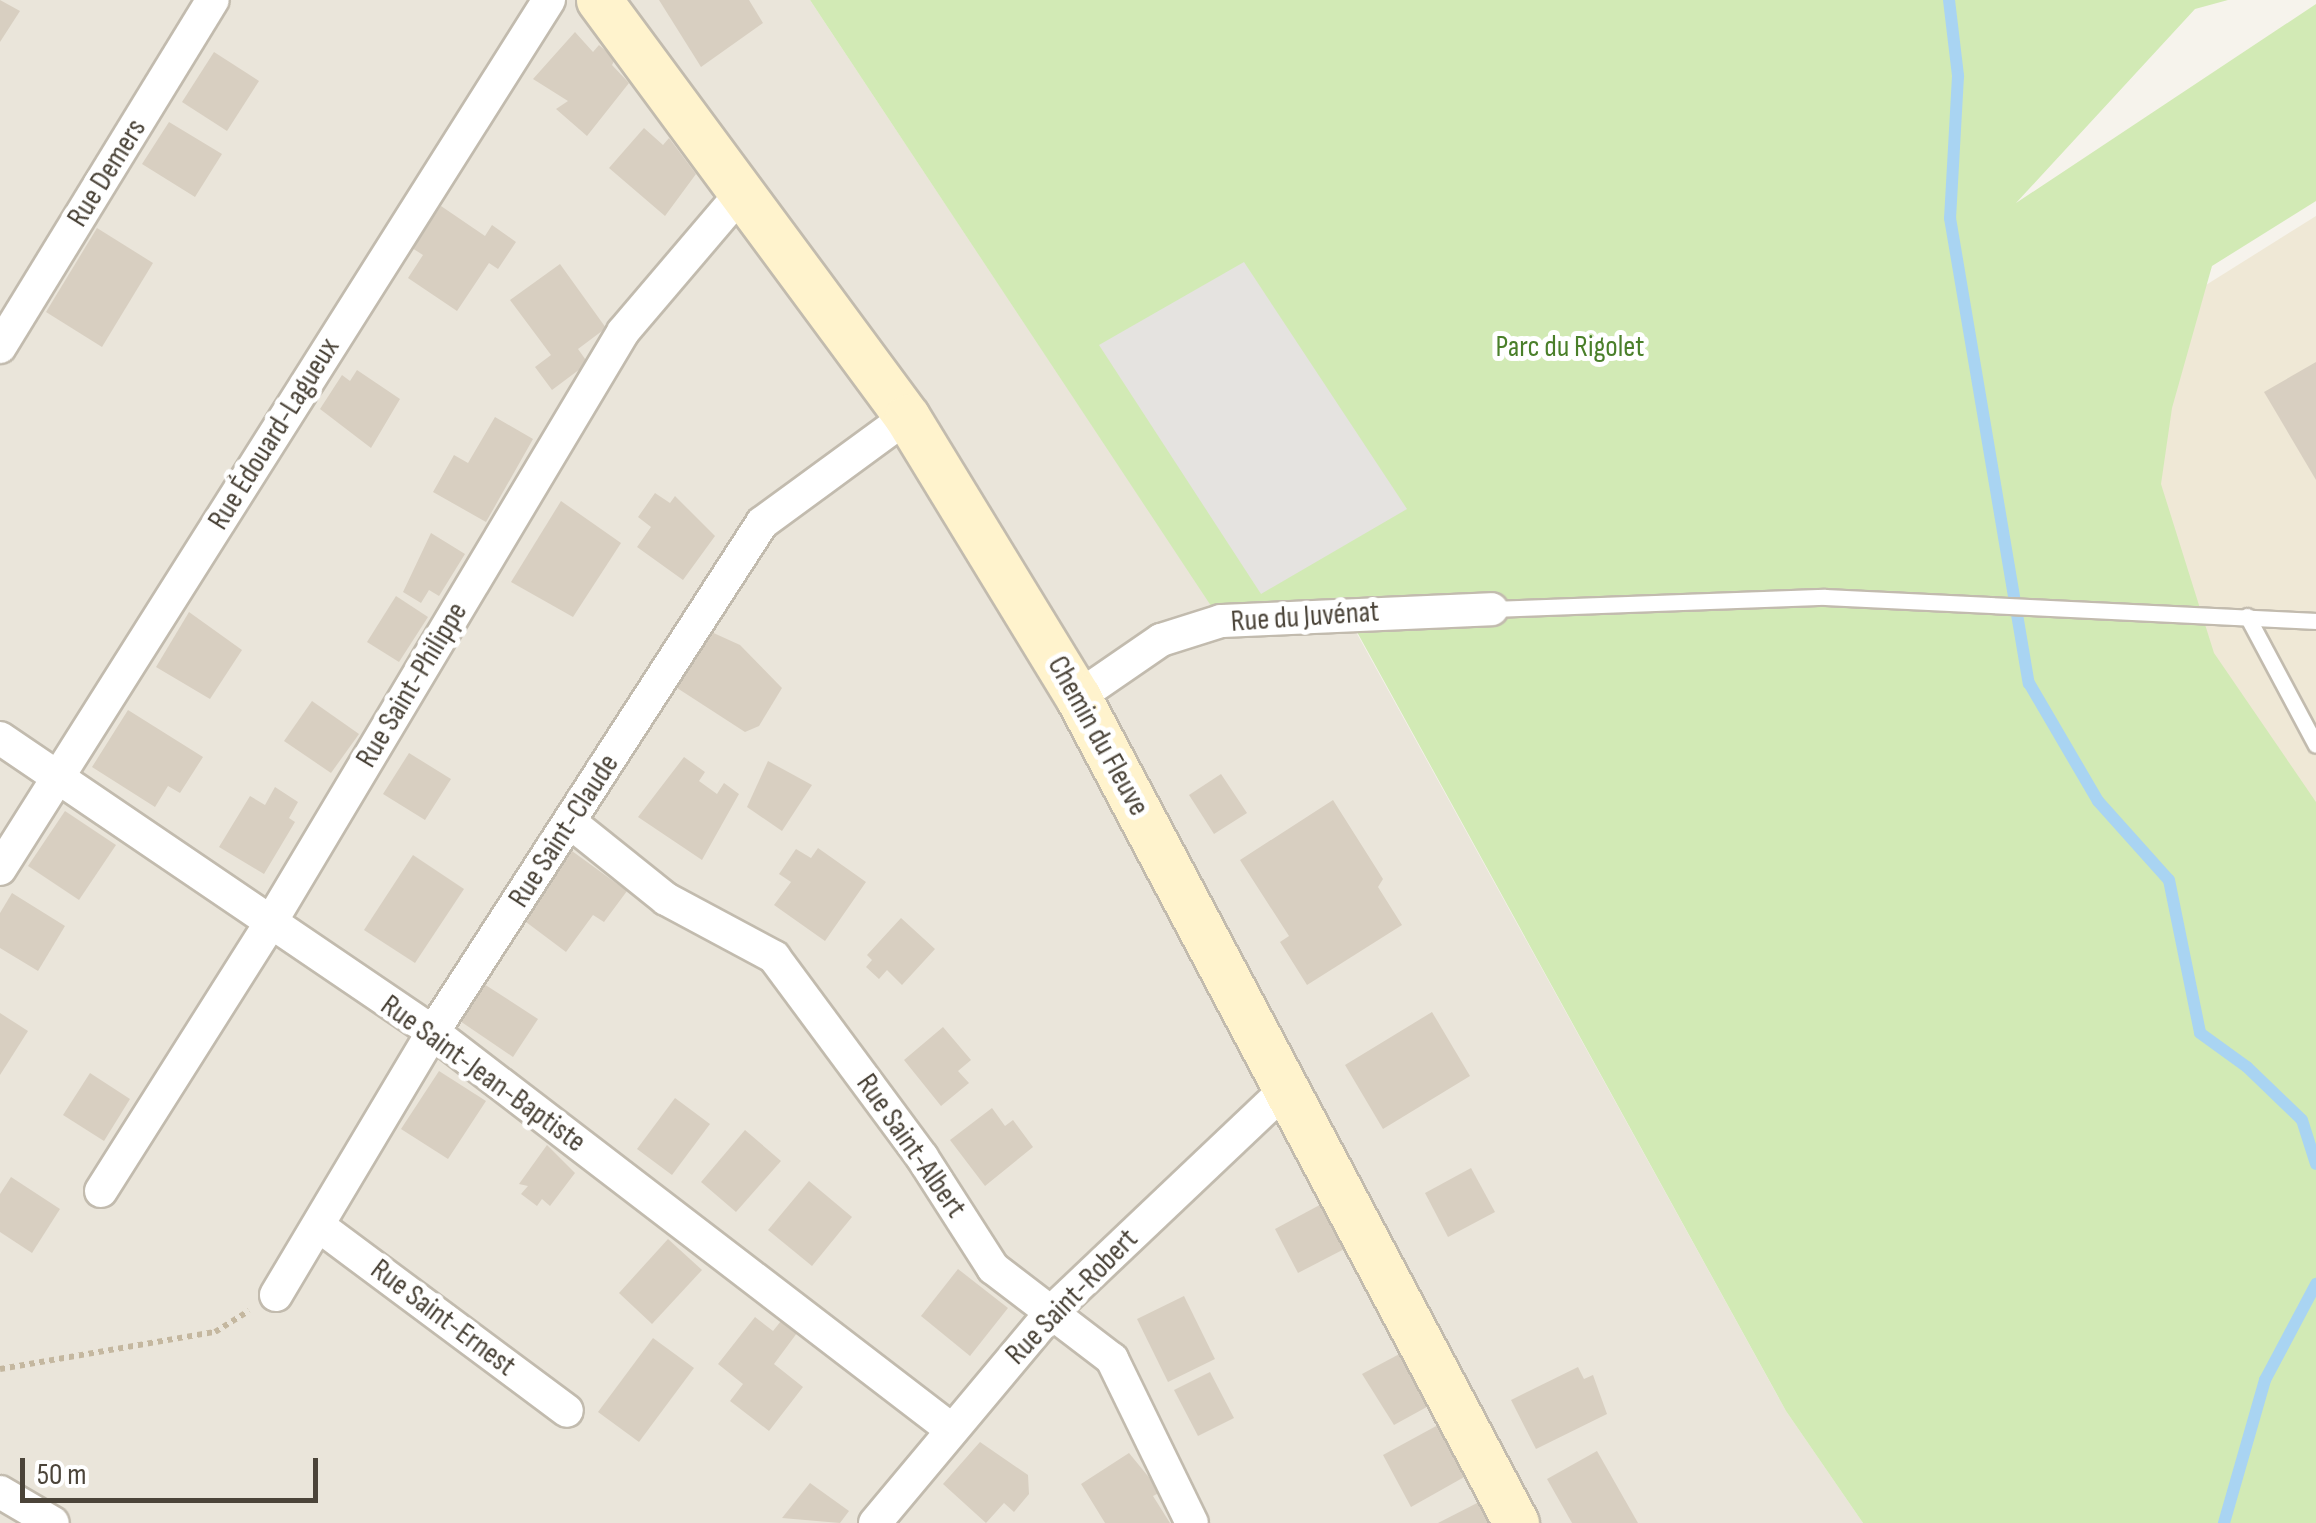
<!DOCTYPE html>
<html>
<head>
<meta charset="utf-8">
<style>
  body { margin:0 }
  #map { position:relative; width:2316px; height:1523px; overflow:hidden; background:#f6f3ec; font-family:"Sofia Sans Condensed",sans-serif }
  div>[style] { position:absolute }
  .residential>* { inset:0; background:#eae5da }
  .education>* { inset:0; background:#efe8d6 }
  .green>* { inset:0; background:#d2eab5 }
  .parking>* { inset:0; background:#e5e3e0 }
  .stream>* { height:12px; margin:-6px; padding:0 6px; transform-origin:6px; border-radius:6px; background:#a9d4f2 }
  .building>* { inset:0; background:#d8cfc1 }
  .path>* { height:6px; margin-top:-3px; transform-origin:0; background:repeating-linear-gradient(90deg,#c4b79f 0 5px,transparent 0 10px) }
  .roads { filter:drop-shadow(2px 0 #c2bbae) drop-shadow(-2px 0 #c2bbae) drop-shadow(0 2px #c2bbae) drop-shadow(0 -2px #c2bbae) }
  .lane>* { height:15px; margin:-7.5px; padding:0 7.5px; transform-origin:7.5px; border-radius:7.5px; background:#fff }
  .street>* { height:32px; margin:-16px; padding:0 16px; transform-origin:16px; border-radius:16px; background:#fff }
  .secondary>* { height:45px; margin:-22.5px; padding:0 22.5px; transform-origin:22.5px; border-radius:22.5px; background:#fff3cd }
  span { translate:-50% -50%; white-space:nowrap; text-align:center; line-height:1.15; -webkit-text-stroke:10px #fff; paint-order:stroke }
  .street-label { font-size:30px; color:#4b4439 }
  .park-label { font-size:30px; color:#4a7f2a }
  .scale { position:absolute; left:20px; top:1458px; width:298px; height:45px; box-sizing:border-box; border:5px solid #4b4439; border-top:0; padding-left:12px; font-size:30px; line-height:35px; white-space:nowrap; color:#4b4439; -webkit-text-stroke:8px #fff; paint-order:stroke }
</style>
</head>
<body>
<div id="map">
  <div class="residential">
    <i style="clip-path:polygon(0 0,810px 0,1221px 620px,1345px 612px,1786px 1411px,1863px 1523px,0 1523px)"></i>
  </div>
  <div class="education">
    <i style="clip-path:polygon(2316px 216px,2316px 904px,2072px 369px)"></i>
  </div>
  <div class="green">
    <i style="clip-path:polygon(810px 0,2228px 0,2195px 9px,2016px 203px,2316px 4px,2316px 201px,2212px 266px,2172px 408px,2161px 484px,2214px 653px,2316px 802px,2316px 1523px,1863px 1523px,1786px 1411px,1346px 612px,1221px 621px)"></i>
  </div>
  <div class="parking">
    <i style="clip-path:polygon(1244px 262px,1407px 509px,1261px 594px,1099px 345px)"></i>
  </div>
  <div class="stream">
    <i style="left:1949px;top:0;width:77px;rotate:83.2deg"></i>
    <i style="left:1958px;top:76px;width:142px;rotate:93.2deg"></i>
    <i style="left:1950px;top:218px;width:472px;rotate:80.4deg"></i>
    <i style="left:2029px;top:683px;width:137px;rotate:59.7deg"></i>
    <i style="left:2098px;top:801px;width:106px;rotate:48.1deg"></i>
    <i style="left:2169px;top:880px;width:156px;rotate:78.5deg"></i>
    <i style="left:2200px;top:1033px;width:58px;rotate:35.9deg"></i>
    <i style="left:2247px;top:1067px;width:76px;rotate:43.9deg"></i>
    <i style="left:2302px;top:1120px;width:46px;rotate:72.3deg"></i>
    <i style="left:2224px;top:1523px;width:149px;rotate:-74deg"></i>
    <i style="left:2265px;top:1380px;width:109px;rotate:-62deg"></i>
  </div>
  <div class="building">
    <i style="clip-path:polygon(0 0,20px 11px,0 42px)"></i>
    <i style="clip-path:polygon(659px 0,749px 0,763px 23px,701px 67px)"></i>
    <i style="clip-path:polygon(575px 32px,593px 52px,599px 45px,615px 59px,612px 65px,629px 83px,587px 136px,556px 109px,568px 101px,533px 79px)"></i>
    <i style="clip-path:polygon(214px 52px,259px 81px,227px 131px,182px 102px)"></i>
    <i style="clip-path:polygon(169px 122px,222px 154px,195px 197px,142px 164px)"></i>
    <i style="clip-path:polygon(644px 128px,663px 145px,669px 138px,696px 174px,665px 216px,609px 168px)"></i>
    <i style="clip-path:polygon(441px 206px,485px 236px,492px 225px,516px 242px,498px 269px,489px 263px,457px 311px,408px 278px,423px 255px,412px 248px)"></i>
    <i style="clip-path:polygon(97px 228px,153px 263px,102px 347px,46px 312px)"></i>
    <i style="clip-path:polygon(560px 264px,606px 328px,578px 349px,588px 363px,552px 390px,535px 367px,551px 355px,510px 300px)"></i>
    <i style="clip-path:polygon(2316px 362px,2316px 480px,2264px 392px)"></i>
    <i style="clip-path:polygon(357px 370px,400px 399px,371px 448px,320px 409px,342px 375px,350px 381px)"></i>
    <i style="clip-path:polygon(495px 417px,533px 439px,486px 522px,433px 492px,454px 455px,468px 463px)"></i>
    <i style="clip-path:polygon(655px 493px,670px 503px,675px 496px,715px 536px,683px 580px,637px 547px,651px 527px,638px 517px)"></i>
    <i style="clip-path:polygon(561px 501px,621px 543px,573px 617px,511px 582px)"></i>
    <i style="clip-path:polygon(431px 533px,465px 554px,439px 596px,429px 590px,421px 603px,403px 592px)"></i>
    <i style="clip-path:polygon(396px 596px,428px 617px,399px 662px,367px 642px)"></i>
    <i style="clip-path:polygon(189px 612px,242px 650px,210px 699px,156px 667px)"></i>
    <i style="clip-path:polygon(707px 630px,740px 645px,782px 688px,759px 726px,745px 732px,674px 686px)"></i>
    <i style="clip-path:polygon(312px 701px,359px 734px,331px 773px,284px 741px)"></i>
    <i style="clip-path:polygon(128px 710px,203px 757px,180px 793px,168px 786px,155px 807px,92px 767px)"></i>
    <i style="clip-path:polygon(409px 753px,451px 779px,425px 820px,383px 794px)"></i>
    <i style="clip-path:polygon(684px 757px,705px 772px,699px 781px,717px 794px,724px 783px,739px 794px,702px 860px,638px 817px)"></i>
    <i style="clip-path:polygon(768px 761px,812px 785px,782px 831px,747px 807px)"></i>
    <i style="clip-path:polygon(1221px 774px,1247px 813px,1214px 834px,1189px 795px)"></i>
    <i style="clip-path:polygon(275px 787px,298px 802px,289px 818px,295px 822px,264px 874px,219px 847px,250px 796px,265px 805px)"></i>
    <i style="clip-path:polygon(1333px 800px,1383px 879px,1378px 887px,1402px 925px,1307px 985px,1280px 942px,1289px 936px,1240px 860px)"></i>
    <i style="clip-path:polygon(65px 811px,116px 845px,79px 900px,28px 866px)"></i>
    <i style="clip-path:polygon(818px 848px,866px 882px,825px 941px,774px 905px,791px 882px,779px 874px,796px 849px,811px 858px)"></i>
    <i style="clip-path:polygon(572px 851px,627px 891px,604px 922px,593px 915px,566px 952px,522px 919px)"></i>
    <i style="clip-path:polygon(413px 855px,464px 889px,415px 963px,364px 930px)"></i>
    <i style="clip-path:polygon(12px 893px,65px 926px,38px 971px,0 948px,0 913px)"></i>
    <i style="clip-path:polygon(901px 918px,935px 949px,902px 985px,887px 970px,879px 979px,866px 967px,872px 960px,867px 955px)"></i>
    <i style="clip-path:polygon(484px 984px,538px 1019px,513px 1057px,460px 1021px)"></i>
    <i style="clip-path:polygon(1432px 1012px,1470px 1076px,1383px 1129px,1345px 1065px)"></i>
    <i style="clip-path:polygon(0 1013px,28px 1031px,0 1075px)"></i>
    <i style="clip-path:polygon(943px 1027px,971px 1060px,958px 1071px,969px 1083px,941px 1106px,904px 1060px)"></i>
    <i style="clip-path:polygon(439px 1071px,486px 1101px,448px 1159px,401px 1129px)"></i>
    <i style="clip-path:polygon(90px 1073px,130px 1099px,104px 1141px,63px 1115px)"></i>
    <i style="clip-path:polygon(675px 1098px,710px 1124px,672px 1175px,637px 1149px)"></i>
    <i style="clip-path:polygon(992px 1108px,1005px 1126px,1013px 1120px,1033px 1147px,985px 1186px,950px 1140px)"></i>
    <i style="clip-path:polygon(745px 1130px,781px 1161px,736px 1212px,701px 1182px)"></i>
    <i style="clip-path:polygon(547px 1145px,575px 1173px,550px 1206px,542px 1199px,537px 1206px,521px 1194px,528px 1186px,519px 1184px)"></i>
    <i style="clip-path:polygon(1471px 1168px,1495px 1212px,1448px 1237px,1425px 1193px)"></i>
    <i style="clip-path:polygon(11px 1177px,60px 1209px,32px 1253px,0 1232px,0 1194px)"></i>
    <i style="clip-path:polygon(809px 1181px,852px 1217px,812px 1266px,768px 1230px)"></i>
    <i style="clip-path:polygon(1329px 1200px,1352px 1245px,1298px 1273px,1275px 1229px)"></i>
    <i style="clip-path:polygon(668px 1239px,702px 1270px,652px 1324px,619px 1293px)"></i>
    <i style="clip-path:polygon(958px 1269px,1008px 1308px,970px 1356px,921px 1316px)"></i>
    <i style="clip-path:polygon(1184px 1296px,1215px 1359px,1168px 1382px,1137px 1319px)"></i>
    <i style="clip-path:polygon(755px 1317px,773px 1331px,781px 1321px,797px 1333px,774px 1364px,803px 1387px,769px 1431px,730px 1401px,743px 1384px,718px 1364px)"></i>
    <i style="clip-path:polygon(653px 1338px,694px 1368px,639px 1442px,598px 1412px)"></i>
    <i style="clip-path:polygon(1405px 1351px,1434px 1403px,1394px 1425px,1362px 1374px)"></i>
    <i style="clip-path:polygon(1578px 1367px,1584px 1379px,1593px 1375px,1607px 1414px,1536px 1449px,1511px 1400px)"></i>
    <i style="clip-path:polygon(1210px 1372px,1234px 1418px,1198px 1436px,1174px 1390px)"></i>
    <i style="clip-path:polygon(1438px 1425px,1466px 1476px,1411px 1507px,1383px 1455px)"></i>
    <i style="clip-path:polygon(980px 1442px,1028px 1475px,1029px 1494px,1014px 1512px,1004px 1503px,986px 1523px,943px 1484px)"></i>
    <i style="clip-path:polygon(1597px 1451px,1638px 1523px,1572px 1523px,1547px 1479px)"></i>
    <i style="clip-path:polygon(1129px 1453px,1161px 1492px,1153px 1496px,1170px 1523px,1105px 1523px,1081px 1484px)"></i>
    <i style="clip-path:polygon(810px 1483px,849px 1511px,840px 1523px,782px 1518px)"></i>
    <i style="clip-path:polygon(1483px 1500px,1495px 1523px,1438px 1523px)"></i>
  </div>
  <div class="path">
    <i style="left:0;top:1369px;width:218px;rotate:-9.8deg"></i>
    <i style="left:215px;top:1332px;width:40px;rotate:-32deg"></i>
  </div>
  <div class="roads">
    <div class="lane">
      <i style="left:1492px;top:609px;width:333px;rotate:-2.1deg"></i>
      <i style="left:1825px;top:597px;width:492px;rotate:2.8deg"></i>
      <i style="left:2247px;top:616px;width:146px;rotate:61.9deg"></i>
    </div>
    <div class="street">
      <i style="left:0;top:347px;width:407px;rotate:-58.5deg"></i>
      <i style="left:1078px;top:697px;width:101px;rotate:-34.5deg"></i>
      <i style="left:1161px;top:640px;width:63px;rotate:-17.6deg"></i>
      <i style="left:1221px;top:621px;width:271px;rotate:-2.5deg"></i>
      <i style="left:0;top:738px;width:523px;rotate:34.18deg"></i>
      <i style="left:433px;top:1032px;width:654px;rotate:37.48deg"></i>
      <i style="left:570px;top:822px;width:123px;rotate:38.7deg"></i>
      <i style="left:666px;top:899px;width:123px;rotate:28.2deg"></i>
      <i style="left:774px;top:957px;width:249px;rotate:53.5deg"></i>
      <i style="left:922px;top:1157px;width:132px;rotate:57.4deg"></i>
      <i style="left:993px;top:1268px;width:150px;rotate:37.4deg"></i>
      <i style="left:1112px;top:1359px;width:182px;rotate:64deg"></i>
      <i style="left:0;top:869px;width:1028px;rotate:-57.72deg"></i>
      <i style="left:101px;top:1191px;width:315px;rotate:-57.7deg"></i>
      <i style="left:269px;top:925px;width:691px;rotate:-59.16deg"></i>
      <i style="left:623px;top:332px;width:184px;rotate:-49.6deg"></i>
      <i style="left:319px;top:1226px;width:309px;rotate:36.7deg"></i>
      <i style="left:276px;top:1295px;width:306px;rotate:-59.2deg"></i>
      <i style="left:433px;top:1032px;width:606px;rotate:-57.12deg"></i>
      <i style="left:762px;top:523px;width:180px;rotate:-36.2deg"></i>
      <i style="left:0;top:1492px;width:61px;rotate:30.3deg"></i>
      <i style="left:875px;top:1523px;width:276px;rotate:-50.1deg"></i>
      <i style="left:1052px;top:1311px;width:325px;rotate:-43.5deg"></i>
    </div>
    <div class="secondary">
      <i style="left:599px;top:0;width:518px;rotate:53.55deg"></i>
      <i style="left:907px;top:417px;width:328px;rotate:58.6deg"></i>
      <i style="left:1078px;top:697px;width:935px;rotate:62.06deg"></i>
    </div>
  </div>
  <div class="street-label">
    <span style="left:107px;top:173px;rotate:-58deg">Rue Demers</span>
    <span style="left:274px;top:434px;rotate:-58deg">Rue Édouard-Lagueux</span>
    <span style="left:1305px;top:617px;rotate:-4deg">Rue du Juvénat</span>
    <span style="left:412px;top:685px;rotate:-59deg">Rue Saint-Philippe</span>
    <span style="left:1098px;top:736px;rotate:61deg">Chemin du Fleuve</span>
    <span style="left:564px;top:831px;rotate:-57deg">Rue Saint-Claude</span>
    <span style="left:483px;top:1074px;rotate:36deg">Rue Saint-Jean-Baptiste</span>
    <span style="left:911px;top:1146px;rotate:55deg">Rue Saint-Albert</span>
    <span style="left:1072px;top:1297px;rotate:-46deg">Rue Saint-Robert</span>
    <span style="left:443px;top:1318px;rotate:37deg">Rue Saint-Ernest</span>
  </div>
  <div class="park-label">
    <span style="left:1570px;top:347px">Parc du Rigolet</span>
  </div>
  <div class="scale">50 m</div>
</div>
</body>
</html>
